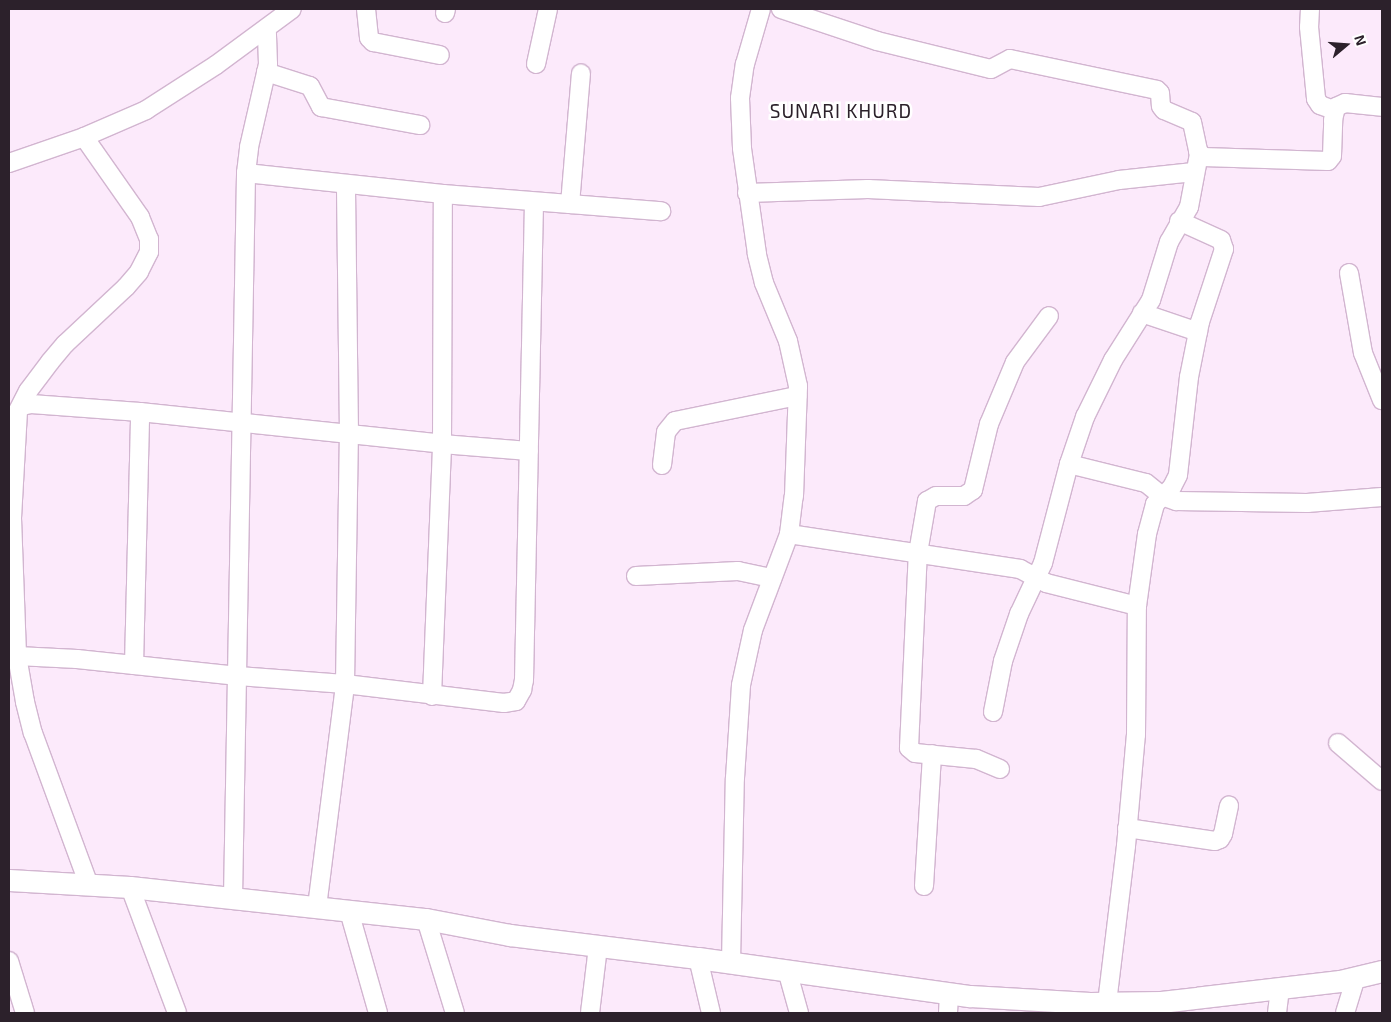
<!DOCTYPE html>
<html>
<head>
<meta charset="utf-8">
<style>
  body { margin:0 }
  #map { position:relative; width:1391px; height:1022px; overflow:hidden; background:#fceafb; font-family:"Exo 2",sans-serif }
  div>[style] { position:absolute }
  .roads { filter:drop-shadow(1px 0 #d2b5d0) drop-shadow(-1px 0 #d2b5d0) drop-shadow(0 1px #d2b5d0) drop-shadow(0 -1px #d2b5d0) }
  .minor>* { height:18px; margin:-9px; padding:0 9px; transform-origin:9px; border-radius:9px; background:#fff }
  .tertiary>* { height:21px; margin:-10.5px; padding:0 10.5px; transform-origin:10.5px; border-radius:10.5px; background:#fff }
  span { translate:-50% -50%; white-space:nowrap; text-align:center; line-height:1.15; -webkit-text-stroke:5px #fff; paint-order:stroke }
  .quarter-label { font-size:19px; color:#2c212b; letter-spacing:1px }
  .frame { position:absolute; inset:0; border:10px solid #2c212b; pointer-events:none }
  .north { position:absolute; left:1321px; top:20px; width:50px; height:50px; -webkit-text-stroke:4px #fff; paint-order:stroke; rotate:72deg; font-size:14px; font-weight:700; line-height:20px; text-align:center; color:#2c212b }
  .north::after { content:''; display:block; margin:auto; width:18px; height:22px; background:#2c212b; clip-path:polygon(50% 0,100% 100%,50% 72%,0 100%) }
</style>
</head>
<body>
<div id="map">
  <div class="roads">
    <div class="minor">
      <i style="left:366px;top:9px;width:29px;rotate:84deg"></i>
      <i style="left:369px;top:38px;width:6px;rotate:45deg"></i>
      <i style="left:373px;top:42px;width:68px;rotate:11deg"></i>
      <i style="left:781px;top:9px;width:101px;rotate:18.4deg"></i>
      <i style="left:877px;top:41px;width:117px;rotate:13.8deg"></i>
      <i style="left:991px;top:69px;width:21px;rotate:-28deg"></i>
      <i style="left:1010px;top:59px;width:150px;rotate:11.9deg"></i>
      <i style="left:1157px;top:90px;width:4px;rotate:45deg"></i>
      <i style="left:1160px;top:93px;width:13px;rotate:86deg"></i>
      <i style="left:1161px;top:106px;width:5px;rotate:53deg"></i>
      <i style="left:1164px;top:110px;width:30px;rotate:23deg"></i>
      <i style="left:1192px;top:122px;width:30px;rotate:78deg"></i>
      <i style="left:1198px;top:151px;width:8px;rotate:50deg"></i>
      <i style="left:1203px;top:157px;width:125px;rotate:1.8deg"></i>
      <i style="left:1328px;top:161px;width:6px;rotate:-51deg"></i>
      <i style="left:1332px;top:156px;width:36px;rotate:-88deg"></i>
      <i style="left:1333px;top:120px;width:13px;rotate:-77deg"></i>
      <i style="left:1336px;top:107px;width:10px;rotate:-24deg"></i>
      <i style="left:1345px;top:103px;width:37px;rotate:6deg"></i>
      <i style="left:1310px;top:9px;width:18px;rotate:93deg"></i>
      <i style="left:1309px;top:27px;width:72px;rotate:84.4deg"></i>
      <i style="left:1316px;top:99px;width:7px;rotate:56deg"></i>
      <i style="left:1320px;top:105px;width:15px;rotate:20deg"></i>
      <i style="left:445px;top:13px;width:4px;rotate:-76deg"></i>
      <i style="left:536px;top:64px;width:56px;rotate:-77.7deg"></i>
      <i style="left:266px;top:72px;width:46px;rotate:17.7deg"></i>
      <i style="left:310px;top:86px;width:24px;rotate:62deg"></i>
      <i style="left:321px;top:107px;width:101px;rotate:10.3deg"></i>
      <i style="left:84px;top:137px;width:98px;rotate:55deg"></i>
      <i style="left:140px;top:217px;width:24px;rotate:68deg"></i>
      <i style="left:149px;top:239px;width:13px;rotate:90deg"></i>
      <i style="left:149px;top:252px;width:22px;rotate:117deg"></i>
      <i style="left:139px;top:272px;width:20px;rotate:131deg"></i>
      <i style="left:126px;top:287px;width:83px;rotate:136.9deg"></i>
      <i style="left:65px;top:344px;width:23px;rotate:130deg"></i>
      <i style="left:50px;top:362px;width:36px;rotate:127deg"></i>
      <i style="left:28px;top:391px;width:22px;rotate:117deg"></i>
      <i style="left:18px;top:411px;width:107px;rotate:93.2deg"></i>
      <i style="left:12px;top:518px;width:138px;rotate:87.9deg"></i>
      <i style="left:17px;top:656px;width:47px;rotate:80.1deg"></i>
      <i style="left:25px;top:702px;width:32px;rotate:76deg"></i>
      <i style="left:33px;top:733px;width:162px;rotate:69.8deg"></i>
      <i style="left:9px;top:163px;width:79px;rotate:-19.1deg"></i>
      <i style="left:84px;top:137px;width:68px;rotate:-23.5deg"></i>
      <i style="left:146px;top:110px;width:83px;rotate:-32.7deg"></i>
      <i style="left:216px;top:65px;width:94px;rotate:-36.4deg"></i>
      <i style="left:246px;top:173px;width:198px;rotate:6.1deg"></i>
      <i style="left:443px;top:194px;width:219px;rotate:4.5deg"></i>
      <i style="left:747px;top:193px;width:121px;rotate:-1.9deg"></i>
      <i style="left:868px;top:189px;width:171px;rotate:2.7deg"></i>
      <i style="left:1039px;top:197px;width:82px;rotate:-12deg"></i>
      <i style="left:1119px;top:180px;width:75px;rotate:-6.1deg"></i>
      <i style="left:570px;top:204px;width:131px;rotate:-85.2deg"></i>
      <i style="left:1349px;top:273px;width:81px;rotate:80.1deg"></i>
      <i style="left:1363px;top:353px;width:51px;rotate:68deg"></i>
      <i style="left:1142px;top:313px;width:59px;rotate:18.7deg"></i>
      <i style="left:22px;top:406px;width:9px;rotate:-13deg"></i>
      <i style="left:31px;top:404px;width:109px;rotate:4.2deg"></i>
      <i style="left:140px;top:412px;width:304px;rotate:6deg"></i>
      <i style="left:442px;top:444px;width:87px;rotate:4.6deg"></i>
      <i style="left:1069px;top:464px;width:79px;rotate:13.9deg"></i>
      <i style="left:1146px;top:483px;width:21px;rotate:39deg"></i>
      <i style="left:1162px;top:496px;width:15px;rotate:20deg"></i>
      <i style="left:1176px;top:501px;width:131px;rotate:0.9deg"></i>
      <i style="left:1307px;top:503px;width:75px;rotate:-4.6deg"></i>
      <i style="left:662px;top:465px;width:33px;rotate:-83deg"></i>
      <i style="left:666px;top:432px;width:14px;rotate:-51deg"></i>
      <i style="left:675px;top:421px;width:125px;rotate:-11.6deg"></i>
      <i style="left:789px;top:534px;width:234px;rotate:8.6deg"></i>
      <i style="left:1020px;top:569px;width:30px;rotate:28deg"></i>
      <i style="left:1046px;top:583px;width:94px;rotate:14.2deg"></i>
      <i style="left:636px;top:576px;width:102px;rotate:-2.8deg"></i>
      <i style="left:738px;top:571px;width:35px;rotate:12deg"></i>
      <i style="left:17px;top:656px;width:60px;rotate:2.9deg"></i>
      <i style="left:77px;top:659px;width:162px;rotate:6deg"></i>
      <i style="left:238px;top:676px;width:107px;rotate:4.3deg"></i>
      <i style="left:345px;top:684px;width:160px;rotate:6.8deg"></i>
      <i style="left:504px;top:703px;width:12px;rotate:-9deg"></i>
      <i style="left:516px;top:701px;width:13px;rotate:-61deg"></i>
      <i style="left:522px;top:690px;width:10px;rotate:-79deg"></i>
      <i style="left:524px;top:680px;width:478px;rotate:-88.8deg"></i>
      <i style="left:134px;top:665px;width:253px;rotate:-88.6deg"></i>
      <i style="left:432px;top:696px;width:252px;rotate:-87.7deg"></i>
      <i style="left:442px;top:444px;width:250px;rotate:-89.8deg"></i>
      <i style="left:993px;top:712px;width:52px;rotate:-78.9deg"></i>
      <i style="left:1003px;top:661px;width:50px;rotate:-71.2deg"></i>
      <i style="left:1019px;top:614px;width:56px;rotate:-64.8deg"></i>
      <i style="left:1043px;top:563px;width:102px;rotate:-75.3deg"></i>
      <i style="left:1069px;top:464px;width:50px;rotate:-71.2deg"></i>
      <i style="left:1085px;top:417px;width:64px;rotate:-63.8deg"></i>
      <i style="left:1113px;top:360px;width:71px;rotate:-57.7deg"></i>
      <i style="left:1151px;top:300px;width:61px;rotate:-72.8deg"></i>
      <i style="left:1169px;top:242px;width:40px;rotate:-60.3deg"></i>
      <i style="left:1189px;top:207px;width:54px;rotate:-79.3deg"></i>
      <i style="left:1338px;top:743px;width:58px;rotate:40.8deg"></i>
      <i style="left:1000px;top:769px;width:26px;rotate:-157deg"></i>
      <i style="left:976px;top:759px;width:61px;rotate:-174.4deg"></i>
      <i style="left:915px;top:753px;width:8px;rotate:-140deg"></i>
      <i style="left:909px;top:748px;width:195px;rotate:-87.4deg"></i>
      <i style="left:918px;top:553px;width:53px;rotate:-80.2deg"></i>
      <i style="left:927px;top:501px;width:10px;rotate:-29deg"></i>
      <i style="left:936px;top:496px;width:28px"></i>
      <i style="left:964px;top:496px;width:11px;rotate:-34deg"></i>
      <i style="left:973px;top:490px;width:68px;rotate:-76.4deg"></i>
      <i style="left:989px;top:424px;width:67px;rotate:-67.2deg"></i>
      <i style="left:1015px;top:362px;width:57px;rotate:-53.5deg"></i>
      <i style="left:1127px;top:828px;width:89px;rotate:8.4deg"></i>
      <i style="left:1215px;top:841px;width:5px;rotate:-22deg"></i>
      <i style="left:1220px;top:839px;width:6px;rotate:-59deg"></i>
      <i style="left:1223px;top:834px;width:29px;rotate:-78deg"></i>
      <i style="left:924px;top:886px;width:132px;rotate:-86.5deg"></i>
      <i style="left:130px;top:887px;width:134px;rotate:69.5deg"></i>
      <i style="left:233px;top:898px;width:725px;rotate:-88.97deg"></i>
      <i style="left:246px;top:173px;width:26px;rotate:-83deg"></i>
      <i style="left:249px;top:147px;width:85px;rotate:-77.1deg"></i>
      <i style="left:268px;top:64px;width:36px;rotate:-92deg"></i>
      <i style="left:317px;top:907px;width:225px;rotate:-82.8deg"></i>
      <i style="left:345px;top:684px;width:250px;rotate:-89.1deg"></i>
      <i style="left:349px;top:434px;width:250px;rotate:-90.7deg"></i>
      <i style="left:349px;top:911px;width:106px;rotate:74.1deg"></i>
      <i style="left:426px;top:919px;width:98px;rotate:72.9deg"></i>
      <i style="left:698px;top:958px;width:57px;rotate:76.7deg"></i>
      <i style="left:9px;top:961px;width:54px;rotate:72.9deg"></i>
      <i style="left:731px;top:962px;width:184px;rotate:-88.8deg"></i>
      <i style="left:735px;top:778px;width:93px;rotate:-86.3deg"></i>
      <i style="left:741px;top:685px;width:56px;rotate:-77.7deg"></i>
      <i style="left:753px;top:630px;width:103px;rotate:-69.4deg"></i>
      <i style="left:789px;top:534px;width:38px;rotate:-83deg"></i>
      <i style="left:794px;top:496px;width:110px;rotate:-87.9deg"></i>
      <i style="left:798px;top:386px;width:46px;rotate:-102.5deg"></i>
      <i style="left:788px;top:341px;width:63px;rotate:-112.5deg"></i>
      <i style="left:764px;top:283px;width:30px;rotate:-104deg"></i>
      <i style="left:757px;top:254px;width:107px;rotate:-98.1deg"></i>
      <i style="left:742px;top:148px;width:50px;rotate:-92.3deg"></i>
      <i style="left:740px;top:98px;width:34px;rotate:-82deg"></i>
      <i style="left:745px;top:64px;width:57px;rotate:-73.8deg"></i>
      <i style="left:787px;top:970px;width:45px;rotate:74.4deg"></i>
      <i style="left:1107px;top:1003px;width:158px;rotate:-83.1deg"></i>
      <i style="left:1126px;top:846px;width:111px;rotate:-84.9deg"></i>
      <i style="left:1136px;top:735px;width:129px;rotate:-89.6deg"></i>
      <i style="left:1137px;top:606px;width:73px;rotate:-82.1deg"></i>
      <i style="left:1147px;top:534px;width:31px;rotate:-75deg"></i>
      <i style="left:1155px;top:504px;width:24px;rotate:-45deg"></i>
      <i style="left:1172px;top:487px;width:13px;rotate:-63deg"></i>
      <i style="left:1178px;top:475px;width:99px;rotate:-83.6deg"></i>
      <i style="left:1189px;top:377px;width:56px;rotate:-78.7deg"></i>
      <i style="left:1200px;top:322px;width:77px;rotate:-71.8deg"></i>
      <i style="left:1224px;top:249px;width:9px;rotate:-108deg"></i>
      <i style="left:1221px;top:240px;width:46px;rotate:-155.7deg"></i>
      <i style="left:590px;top:1013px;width:66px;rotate:-83.1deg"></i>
      <i style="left:948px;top:1013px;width:20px;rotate:-87deg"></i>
      <i style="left:1277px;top:1013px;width:24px;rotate:-83deg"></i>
      <i style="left:1345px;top:1013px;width:37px;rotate:-73deg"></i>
    </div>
    <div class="tertiary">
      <i style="left:9px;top:880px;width:121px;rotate:3.3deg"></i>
      <i style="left:130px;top:887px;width:298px;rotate:6.2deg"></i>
      <i style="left:426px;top:919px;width:86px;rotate:10.8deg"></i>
      <i style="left:510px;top:935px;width:189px;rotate:7deg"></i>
      <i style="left:698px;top:958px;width:275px;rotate:8deg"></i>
      <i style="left:970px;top:996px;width:120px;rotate:3.3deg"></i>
      <i style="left:1090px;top:1003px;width:71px;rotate:-0.8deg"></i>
      <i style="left:1161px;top:1002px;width:180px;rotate:-6.7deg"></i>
      <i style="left:1340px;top:981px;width:43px;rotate:-13.4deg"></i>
    </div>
  </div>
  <div class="quarter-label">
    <span style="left:841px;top:111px">SUNARI KHURD</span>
  </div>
  <div class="frame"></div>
  <div class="north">N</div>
</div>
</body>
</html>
